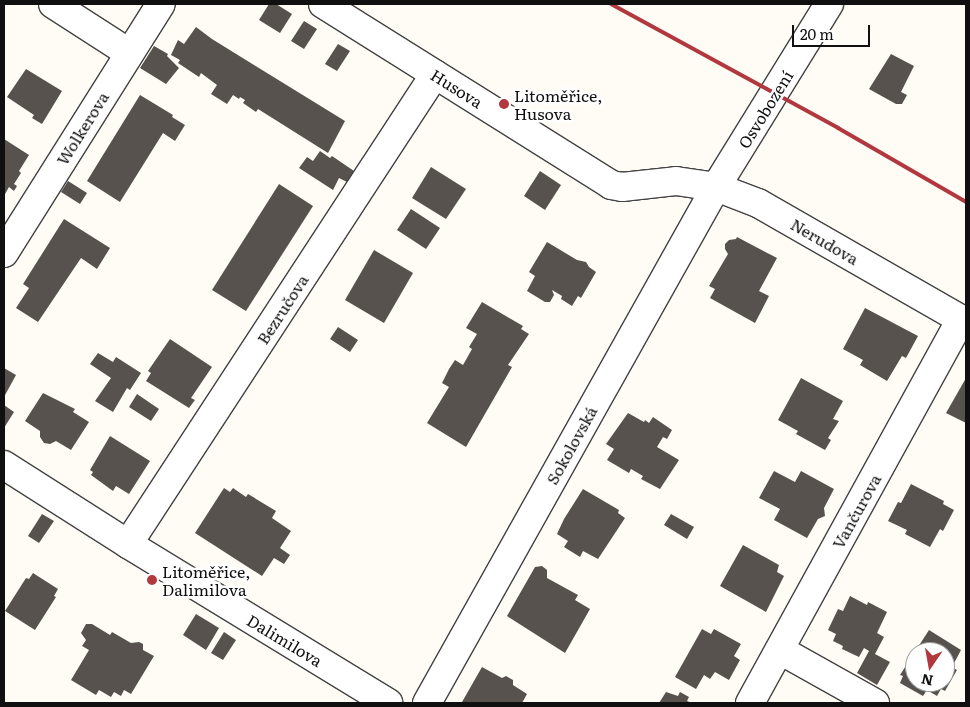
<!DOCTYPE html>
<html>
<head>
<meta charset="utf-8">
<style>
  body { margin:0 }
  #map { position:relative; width:970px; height:707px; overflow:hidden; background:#fefcf5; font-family:Literata,serif }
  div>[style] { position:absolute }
  .building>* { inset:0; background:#58524e }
  .roads { filter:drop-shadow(1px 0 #434343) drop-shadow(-1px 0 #434343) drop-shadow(0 1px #434343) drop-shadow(0 -1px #434343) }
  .minor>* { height:28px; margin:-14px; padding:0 14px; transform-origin:14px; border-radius:14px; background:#fff }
  .rail>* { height:4px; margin:-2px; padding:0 2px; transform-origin:2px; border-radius:2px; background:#b0383e }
  .dots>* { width:14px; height:14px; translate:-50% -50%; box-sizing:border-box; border:2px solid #fff; border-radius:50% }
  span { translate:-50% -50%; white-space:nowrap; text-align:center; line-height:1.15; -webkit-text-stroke:5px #fff; paint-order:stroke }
  .street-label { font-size:16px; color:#101010 }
  .poi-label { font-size:16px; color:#101010 }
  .left { translate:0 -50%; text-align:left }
  .frame { position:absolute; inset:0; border:5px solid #101010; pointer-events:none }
  .north { position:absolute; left:905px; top:642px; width:50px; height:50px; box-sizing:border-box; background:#fff; border:1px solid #9f9f9f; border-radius:50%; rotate:192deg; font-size:14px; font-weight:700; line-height:20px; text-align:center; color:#101010 }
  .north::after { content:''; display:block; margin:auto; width:18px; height:22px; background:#b0383e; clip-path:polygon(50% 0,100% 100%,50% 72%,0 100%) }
  .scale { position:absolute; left:792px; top:25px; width:78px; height:22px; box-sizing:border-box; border:2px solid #101010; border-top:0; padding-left:6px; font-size:15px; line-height:18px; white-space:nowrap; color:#101010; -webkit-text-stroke:4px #fff; paint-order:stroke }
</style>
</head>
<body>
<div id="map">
  <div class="building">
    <i style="clip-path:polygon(269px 4px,276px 4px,292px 14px,280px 33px,259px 20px)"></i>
    <i style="clip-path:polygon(304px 21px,317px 29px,304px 49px,291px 41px)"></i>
    <i style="clip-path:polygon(196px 27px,212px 39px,345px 121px,328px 153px,258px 109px,256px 112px,243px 103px,245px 100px,240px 97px,239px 99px,233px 95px,227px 104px,211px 94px,217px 85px,201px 73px,199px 77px,178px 63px,180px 60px,171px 55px,178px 40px,184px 44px)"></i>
    <i style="clip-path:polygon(338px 44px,350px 51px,337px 71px,325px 64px)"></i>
    <i style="clip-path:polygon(154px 46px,168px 54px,167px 56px,179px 68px,166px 84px,140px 68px)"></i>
    <i style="clip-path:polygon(891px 54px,914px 66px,901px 92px,907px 95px,902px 104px,896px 104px,869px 89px)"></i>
    <i style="clip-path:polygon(26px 69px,62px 91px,42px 124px,32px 118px,34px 115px,7px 97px)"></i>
    <i style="clip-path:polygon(140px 95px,173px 115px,172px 117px,185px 125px,175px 141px,163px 133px,120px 202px,87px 181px)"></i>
    <i style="clip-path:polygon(4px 139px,29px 155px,19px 171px,21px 173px,14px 184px,17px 186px,14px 191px,9px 187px,4px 196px)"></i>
    <i style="clip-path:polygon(320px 151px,330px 158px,332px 156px,354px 171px,347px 182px,339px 178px,333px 190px,299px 168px,307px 157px,313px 161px)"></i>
    <i style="clip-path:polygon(431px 167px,466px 189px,446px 219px,412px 198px)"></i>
    <i style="clip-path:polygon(540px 171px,561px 185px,545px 210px,524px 196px)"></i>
    <i style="clip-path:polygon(68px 181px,87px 193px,80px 204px,61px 192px)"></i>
    <i style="clip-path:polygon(279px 184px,313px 206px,246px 311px,212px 290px)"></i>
    <i style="clip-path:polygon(411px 209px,440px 228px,426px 249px,397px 230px)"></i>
    <i style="clip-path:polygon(64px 219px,110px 248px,97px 269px,81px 258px,38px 322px,16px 308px,29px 288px,23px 284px)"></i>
    <i style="clip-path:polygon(737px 237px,777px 258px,759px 291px,769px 296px,755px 323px,710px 298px,715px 289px,709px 286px,728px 254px,725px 249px,725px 244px,729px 240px,736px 239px)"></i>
    <i style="clip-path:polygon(547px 242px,577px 260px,586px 262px,589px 267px,596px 272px,581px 298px,578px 296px,572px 306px,561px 299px,562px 296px,552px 290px,554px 295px,550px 302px,545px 302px,527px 291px,535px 276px,529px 272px)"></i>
    <i style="clip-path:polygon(374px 250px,413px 273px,384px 323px,345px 300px)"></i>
    <i style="clip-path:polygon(482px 302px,523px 326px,521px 329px,529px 334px,508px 365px,512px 367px,466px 447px,427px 423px,449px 387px,442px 383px,449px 369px,455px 360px,463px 365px,472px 349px,469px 347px,477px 334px,466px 328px)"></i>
    <i style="clip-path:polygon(865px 308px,918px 336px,906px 358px,902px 356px,887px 381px,860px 365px,863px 360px,843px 349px)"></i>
    <i style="clip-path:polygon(338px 327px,358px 340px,350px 352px,330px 339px)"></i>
    <i style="clip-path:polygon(170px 339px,212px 367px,191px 398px,195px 400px,189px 408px,146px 381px,151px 373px,148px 371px)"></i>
    <i style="clip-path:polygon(98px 353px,113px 362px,116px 357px,141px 373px,130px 390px,127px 388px,113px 412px,95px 401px,111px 378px,90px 364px)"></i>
    <i style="clip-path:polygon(4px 368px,16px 375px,4px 397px)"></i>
    <i style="clip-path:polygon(801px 378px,843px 401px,833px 419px,839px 421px,828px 438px,831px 440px,825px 450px,796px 434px,798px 431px,778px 420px)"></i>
    <i style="clip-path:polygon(966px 378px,966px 423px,946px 413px)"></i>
    <i style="clip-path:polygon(43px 393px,75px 409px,73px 412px,89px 422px,71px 450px,56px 441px,50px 444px,44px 443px,40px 437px,40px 431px,25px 421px)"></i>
    <i style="clip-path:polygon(137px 394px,159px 409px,151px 421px,129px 407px)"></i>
    <i style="clip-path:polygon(4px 405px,14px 412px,4px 428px)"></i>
    <i style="clip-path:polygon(628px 413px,644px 422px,645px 420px,649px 423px,653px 417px,672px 430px,667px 439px,663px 437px,657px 447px,679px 460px,660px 489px,641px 479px,643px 476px,631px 469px,629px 473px,607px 460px,614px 449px,606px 444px)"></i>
    <i style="clip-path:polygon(110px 436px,150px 461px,129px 494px,116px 486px,113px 491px,91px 475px,93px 472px,90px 470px)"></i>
    <i style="clip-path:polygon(774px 471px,795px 482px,801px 471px,834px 489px,824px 508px,825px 516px,818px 519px,807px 538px,774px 520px,780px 509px,759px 498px)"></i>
    <i style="clip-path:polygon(911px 484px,944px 501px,943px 504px,954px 510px,943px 531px,940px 529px,930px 547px,905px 534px,907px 530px,888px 521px,898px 502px,901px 503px)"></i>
    <i style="clip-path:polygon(224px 488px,230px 492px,233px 488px,246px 497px,248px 494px,276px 511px,272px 518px,291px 531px,280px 548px,290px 555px,284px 564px,274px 558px,262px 576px,195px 533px)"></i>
    <i style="clip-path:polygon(583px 489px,619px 510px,618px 513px,625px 518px,598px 559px,583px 551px,580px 557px,564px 547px,568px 541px,557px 534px,564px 519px)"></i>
    <i style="clip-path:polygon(42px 514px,54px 521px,39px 543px,28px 536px)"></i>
    <i style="clip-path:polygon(671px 514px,694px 527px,687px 539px,664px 525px)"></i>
    <i style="clip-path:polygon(743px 545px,779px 565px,777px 572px,784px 576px,766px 612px,720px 586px)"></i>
    <i style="clip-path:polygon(542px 566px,547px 570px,547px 578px,578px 595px,575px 600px,590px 609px,565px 653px,507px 616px,535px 567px)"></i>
    <i style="clip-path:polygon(33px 573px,58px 589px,54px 596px,56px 597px,35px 630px,5px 611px,26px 578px,29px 579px)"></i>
    <i style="clip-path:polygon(850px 596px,867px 605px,868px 602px,887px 612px,877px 633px,884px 637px,875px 654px,890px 662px,877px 685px,857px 673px,869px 651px,864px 648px,859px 657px,842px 649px,843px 646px,833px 641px,836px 634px,828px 630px,838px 609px,843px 611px)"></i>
    <i style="clip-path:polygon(196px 614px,219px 628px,206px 650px,183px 635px)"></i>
    <i style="clip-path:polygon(86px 624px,92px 624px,110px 635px,112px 632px,131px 643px,139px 642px,143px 644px,143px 650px,154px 656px,131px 694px,124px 690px,121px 696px,114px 692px,111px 697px,99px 690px,96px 695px,71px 680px,89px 650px,82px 646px,86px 640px,81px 633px)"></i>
    <i style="clip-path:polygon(702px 629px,711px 634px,714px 629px,741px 644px,734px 656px,740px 660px,729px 680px,715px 672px,710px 679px,704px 675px,696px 689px,675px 677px)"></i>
    <i style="clip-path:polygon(evenodd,929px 630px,961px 650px,952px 667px,957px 670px,945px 691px,941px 689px,937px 696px,927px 690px,923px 696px,900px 683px,903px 676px,900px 675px,929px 630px,915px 652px,945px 652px,945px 682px,915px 682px,915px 652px)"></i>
    <i style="clip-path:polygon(224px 632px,236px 640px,223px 660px,211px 653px)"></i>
    <i style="clip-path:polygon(482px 667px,502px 678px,506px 676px,513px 680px,513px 685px,527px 694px,522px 703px,462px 702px)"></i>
    <i style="clip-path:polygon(666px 692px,678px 696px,680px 692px,689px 697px,687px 701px,692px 703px,659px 703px)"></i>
  </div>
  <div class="roads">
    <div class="minor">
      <i style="left:53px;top:4px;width:90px;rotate:32.8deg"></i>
      <i style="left:323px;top:4px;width:340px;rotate:32.1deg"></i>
      <i style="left:611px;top:185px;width:11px;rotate:10deg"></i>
      <i style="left:622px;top:187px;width:54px;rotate:-6.3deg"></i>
      <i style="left:676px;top:181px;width:40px;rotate:8.5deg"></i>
      <i style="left:716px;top:187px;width:45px;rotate:20.9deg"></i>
      <i style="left:758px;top:203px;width:240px;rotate:29.8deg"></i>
      <i style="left:4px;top:253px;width:294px;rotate:-57.8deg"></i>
      <i style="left:4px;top:465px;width:147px;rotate:32.5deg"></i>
      <i style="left:128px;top:544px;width:305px;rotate:31.4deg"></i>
      <i style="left:128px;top:544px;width:561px;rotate:-56.85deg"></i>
      <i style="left:780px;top:650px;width:109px;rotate:29.2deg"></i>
      <i style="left:427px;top:703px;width:591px;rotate:-60.75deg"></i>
      <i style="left:716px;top:187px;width:215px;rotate:-58.3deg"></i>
      <i style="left:750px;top:703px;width:438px;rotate:-61.2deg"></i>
    </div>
  </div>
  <div class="rail">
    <i style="left:611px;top:4px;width:259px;rotate:28.6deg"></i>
    <i style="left:838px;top:128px;width:148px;rotate:30deg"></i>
  </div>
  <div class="dots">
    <i style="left:504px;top:104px;background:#b0383e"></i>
    <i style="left:152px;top:580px;background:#b0383e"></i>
  </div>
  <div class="street-label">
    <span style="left:457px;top:88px;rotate:32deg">Husova</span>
    <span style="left:765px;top:109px;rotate:-58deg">Osvobození</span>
    <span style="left:82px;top:128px;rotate:-58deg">Wolkerova</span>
    <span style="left:825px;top:241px;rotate:30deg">Nerudova</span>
    <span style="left:282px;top:309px;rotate:-57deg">Bezručova</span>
    <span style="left:571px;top:445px;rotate:-61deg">Sokolovská</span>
    <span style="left:856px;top:511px;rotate:-61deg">Vančurova</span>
    <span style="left:285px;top:640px;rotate:31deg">Dalimilova</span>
  </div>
  <div class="poi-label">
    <span class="left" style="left:514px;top:104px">Litoměřice,<br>Husova</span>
    <span class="left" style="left:162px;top:580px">Litoměřice,<br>Dalimilova</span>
  </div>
  <div class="frame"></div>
  <div class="north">N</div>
  <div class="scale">20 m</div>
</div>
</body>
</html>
